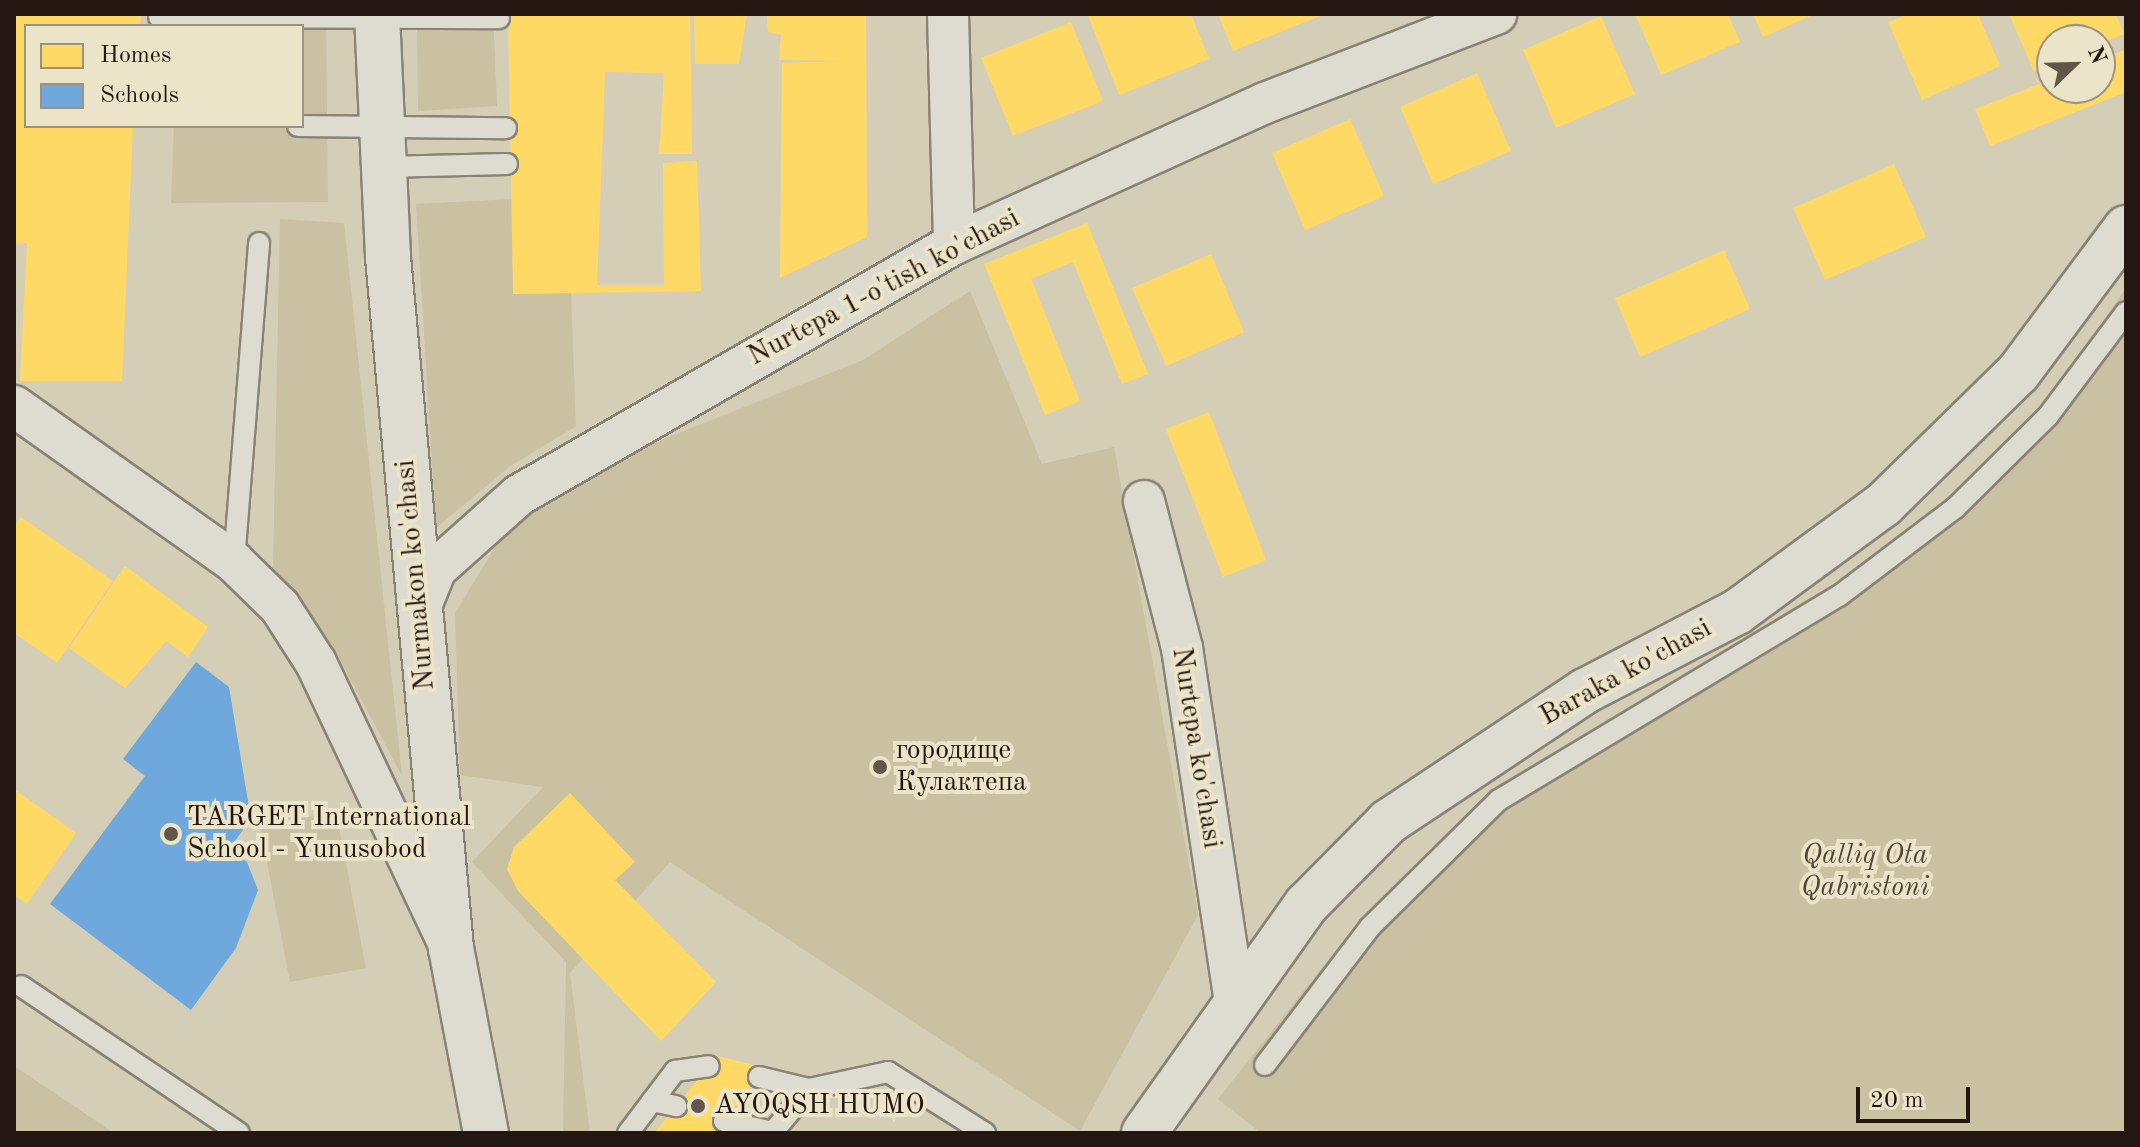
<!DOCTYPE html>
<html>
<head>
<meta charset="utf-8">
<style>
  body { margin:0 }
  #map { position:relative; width:2140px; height:1147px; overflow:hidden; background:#d4ceb7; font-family:"Old Standard TT",serif }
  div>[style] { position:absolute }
  .green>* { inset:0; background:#cac0a2 }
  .homes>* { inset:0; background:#ffd966 }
  .schools>* { inset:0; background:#6fa8dc }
  .roads { filter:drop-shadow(2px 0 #888375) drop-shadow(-2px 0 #888375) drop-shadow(0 2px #888375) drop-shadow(0 -2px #888375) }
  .service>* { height:20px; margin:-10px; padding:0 10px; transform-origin:10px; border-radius:10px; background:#dedcd0 }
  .minor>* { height:40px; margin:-20px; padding:0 20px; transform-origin:20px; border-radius:20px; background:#dedcd0 }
  .tertiary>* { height:44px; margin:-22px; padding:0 22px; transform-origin:22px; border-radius:22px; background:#dedcd0 }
  .secondary>* { height:44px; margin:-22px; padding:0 22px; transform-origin:22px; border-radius:22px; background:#dedcd0 }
  .dots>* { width:22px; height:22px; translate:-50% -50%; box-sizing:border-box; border:4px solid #ece4c8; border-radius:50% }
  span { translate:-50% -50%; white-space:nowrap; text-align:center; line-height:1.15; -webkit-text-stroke:8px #ece4c8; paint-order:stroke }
  .street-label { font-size:28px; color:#241610 }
  .poi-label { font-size:28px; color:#241610 }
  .left { translate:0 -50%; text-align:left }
  .park-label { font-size:28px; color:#534636; font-style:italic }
  .frame { position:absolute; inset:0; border:16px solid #241610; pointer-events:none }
  .legend { position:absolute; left:24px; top:24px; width:280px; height:104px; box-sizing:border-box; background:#ece4c8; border:2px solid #9c927e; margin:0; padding:10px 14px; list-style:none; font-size:24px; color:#241610 }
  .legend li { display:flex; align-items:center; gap:16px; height:40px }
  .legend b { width:40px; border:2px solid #9c927e }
  .north { position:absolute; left:2036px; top:24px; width:80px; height:80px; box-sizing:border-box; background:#ece4c8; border:2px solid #9c927e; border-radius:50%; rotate:67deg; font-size:22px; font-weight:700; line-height:32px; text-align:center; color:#241610 }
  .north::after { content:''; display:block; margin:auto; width:28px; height:36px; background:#62564a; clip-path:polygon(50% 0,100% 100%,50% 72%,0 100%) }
  .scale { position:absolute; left:1856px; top:1087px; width:114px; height:36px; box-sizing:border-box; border:4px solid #241610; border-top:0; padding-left:10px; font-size:24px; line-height:28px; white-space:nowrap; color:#241610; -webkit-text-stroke:6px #ece4c8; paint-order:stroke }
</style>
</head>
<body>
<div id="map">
  <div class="green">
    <i style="clip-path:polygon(326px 14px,328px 202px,171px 203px,174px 126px,302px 126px,302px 26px)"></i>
    <i style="clip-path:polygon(417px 14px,493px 14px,497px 106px,418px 111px)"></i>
    <i style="clip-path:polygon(513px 199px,513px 294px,571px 293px,576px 426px,509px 467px,436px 528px,416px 204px)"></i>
    <i style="clip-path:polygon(280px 219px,344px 223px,402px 776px,337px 654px,273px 567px)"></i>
    <i style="clip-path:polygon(2126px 288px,2126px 1133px,1261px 1133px,1218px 1099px,1352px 930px,1498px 785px,1835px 586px,1950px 496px,2042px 408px)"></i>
    <i style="clip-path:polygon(970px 291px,1042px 464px,1114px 447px,1198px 915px,1080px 1131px,670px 862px,570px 973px,590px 1133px,563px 1133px,566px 962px,472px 862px,543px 787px,460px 775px,455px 613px,518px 510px,621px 456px,863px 360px)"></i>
    <i style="clip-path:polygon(336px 812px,366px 968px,290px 982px,260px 826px)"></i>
    <i style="clip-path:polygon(14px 1066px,114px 1133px,14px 1133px)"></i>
  </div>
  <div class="homes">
    <i style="clip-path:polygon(14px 14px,141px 14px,140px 26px,26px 26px,26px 126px,133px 126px,122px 381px,20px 381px,27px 243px,14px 243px)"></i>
    <i style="clip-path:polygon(508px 14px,690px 14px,692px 154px,659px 154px,664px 73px,605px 72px,597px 285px,664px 285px,663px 163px,697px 161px,701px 291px,513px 294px)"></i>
    <i style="clip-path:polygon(694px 14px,747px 14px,739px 64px,695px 64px)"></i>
    <i style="clip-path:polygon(767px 14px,866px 14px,867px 237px,780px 278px,782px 63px,842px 61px,779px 60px,781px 35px,768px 32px)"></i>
    <i style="clip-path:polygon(1191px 14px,1209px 59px,1119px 95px,1088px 16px)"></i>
    <i style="clip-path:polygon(1218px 14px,1325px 14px,1233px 51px)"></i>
    <i style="clip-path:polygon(1635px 14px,1728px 14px,1740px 42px,1661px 75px)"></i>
    <i style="clip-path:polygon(1753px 14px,1815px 14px,1763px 37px)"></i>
    <i style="clip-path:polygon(1908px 14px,1978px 14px,2000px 66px,1922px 100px,1888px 22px)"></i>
    <i style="clip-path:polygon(2009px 14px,2116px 14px,2124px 34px,2100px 44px,2052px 40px,2052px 64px,2034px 72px)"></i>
    <i style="clip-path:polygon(1601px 16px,1635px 94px,1556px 128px,1523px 50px)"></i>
    <i style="clip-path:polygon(1071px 22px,1103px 101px,1013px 136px,981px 58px)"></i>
    <i style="clip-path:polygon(2126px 49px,2126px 92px,1990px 146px,1975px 109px,2052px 79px,2052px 88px,2100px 88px,2100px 60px)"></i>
    <i style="clip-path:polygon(1477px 73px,1511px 151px,1433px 184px,1400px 107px)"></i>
    <i style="clip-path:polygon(1350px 119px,1384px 196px,1305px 230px,1272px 153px)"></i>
    <i style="clip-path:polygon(1894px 164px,1926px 237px,1825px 280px,1793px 208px)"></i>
    <i style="clip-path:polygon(1087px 223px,1148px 374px,1122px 384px,1073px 262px,1031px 279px,1080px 401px,1045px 415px,984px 264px)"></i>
    <i style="clip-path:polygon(1724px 250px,1750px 309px,1640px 357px,1615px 298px)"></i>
    <i style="clip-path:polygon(1211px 254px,1244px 332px,1166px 366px,1132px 288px)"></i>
    <i style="clip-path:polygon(1209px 412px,1266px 560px,1223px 577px,1166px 429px)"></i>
    <i style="clip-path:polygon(21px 517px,113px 581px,57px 663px,14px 633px,14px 527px)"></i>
    <i style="clip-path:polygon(125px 566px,208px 627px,188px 657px,166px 641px,125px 688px,69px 648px)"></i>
    <i style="clip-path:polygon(14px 789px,76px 833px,27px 904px,14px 895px)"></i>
    <i style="clip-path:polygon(570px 793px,635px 862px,615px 880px,716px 982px,661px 1041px,518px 891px,507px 869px,514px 847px)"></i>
    <i style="clip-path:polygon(717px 1056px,767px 1068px,713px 1133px,654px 1133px)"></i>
  </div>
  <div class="schools">
    <i style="clip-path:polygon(196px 662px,229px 687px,251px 819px,229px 849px,247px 862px,258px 890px,236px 948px,191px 1010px,50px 904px,145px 776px,123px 759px)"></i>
  </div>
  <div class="roads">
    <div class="service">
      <i style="left:159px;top:17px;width:340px;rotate:0.2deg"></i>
      <i style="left:298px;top:126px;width:208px;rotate:0.6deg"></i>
      <i style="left:383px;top:167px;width:124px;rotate:-1.4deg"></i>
      <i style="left:234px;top:562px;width:320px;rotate:-85.5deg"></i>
      <i style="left:21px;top:986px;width:263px;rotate:34deg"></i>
      <i style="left:1265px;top:1065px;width:173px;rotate:-52.7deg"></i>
      <i style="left:1370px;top:927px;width:181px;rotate:-44.6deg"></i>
      <i style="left:1499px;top:800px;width:397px;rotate:-31deg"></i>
      <i style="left:1839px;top:596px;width:146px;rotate:-37.2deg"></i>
      <i style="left:1955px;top:508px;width:131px;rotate:-44.7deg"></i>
      <i style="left:2048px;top:416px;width:130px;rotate:-53.1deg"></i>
      <i style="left:759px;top:1077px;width:51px;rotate:13.5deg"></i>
      <i style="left:652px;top:1101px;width:25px;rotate:12deg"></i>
      <i style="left:724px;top:1121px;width:50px;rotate:12.7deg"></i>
      <i style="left:628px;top:1133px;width:78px;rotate:-52.8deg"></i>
      <i style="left:675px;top:1071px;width:34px;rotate:-8deg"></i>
      <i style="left:772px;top:1133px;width:57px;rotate:-49.9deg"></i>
      <i style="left:809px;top:1089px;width:81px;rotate:-12.1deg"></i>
      <i style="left:888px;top:1072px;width:115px;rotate:32.2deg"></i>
    </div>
    <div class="minor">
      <i style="left:948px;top:14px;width:230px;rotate:88.5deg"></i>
      <i style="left:14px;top:406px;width:270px;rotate:35.3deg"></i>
      <i style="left:234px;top:562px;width:64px;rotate:44.4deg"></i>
      <i style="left:280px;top:607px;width:67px;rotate:57.3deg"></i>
      <i style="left:316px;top:663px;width:306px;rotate:64.7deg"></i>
      <i style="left:1144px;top:501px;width:152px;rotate:75.5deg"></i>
      <i style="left:1182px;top:648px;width:354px;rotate:81.5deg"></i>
      <i style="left:419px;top:611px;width:45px;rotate:-68deg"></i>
      <i style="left:436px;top:569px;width:111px;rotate:-41.7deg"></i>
      <i style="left:519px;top:495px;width:502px;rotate:-29.99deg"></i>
      <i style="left:954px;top:244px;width:341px;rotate:-24.4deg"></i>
      <i style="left:1265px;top:103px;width:248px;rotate:-21.1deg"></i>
    </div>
    <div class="tertiary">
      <i style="left:377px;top:14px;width:243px;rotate:87.4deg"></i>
      <i style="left:388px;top:257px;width:694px;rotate:84.79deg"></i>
      <i style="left:451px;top:948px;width:188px;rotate:79.3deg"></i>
    </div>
    <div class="secondary">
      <i style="left:1144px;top:1133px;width:280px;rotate:-54.6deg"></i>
      <i style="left:1306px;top:905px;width:117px;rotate:-45.3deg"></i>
      <i style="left:1388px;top:822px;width:237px;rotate:-33.6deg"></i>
      <i style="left:1585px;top:691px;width:171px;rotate:-27.5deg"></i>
      <i style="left:1737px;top:612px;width:182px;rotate:-36.3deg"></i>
      <i style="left:1884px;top:504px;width:187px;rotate:-44.4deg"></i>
      <i style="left:2018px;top:373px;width:181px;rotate:-53.3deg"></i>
    </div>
  </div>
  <div class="dots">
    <i style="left:880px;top:767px;background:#62564a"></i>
    <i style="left:171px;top:834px;background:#62564a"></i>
    <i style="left:698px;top:1106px;background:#62564a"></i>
  </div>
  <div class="street-label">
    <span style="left:884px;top:288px;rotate:-28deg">Nurtepa 1-o'tish ko'chasi</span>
    <span style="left:416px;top:575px;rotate:-95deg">Nurmakon ko'chasi</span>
    <span style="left:1626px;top:673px;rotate:-29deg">Baraka ko'chasi</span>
    <span style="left:1196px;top:748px;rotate:81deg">Nurtepa ko'chasi</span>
  </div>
  <div class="poi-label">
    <span class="left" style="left:896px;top:767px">городище<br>Кулактепа</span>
    <span class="left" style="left:187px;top:834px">TARGET International<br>School - Yunusobod</span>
    <span class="left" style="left:714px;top:1106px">AYOQSH HUMO</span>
  </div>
  <div class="park-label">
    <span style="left:1865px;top:872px">Qalliq Ota<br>Qabristoni</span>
  </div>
  <div class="frame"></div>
  <ul class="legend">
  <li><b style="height:22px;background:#ffd966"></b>Homes</li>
  <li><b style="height:22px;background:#6fa8dc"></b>Schools</li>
  </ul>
  <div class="north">N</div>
  <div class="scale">20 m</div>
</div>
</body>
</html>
